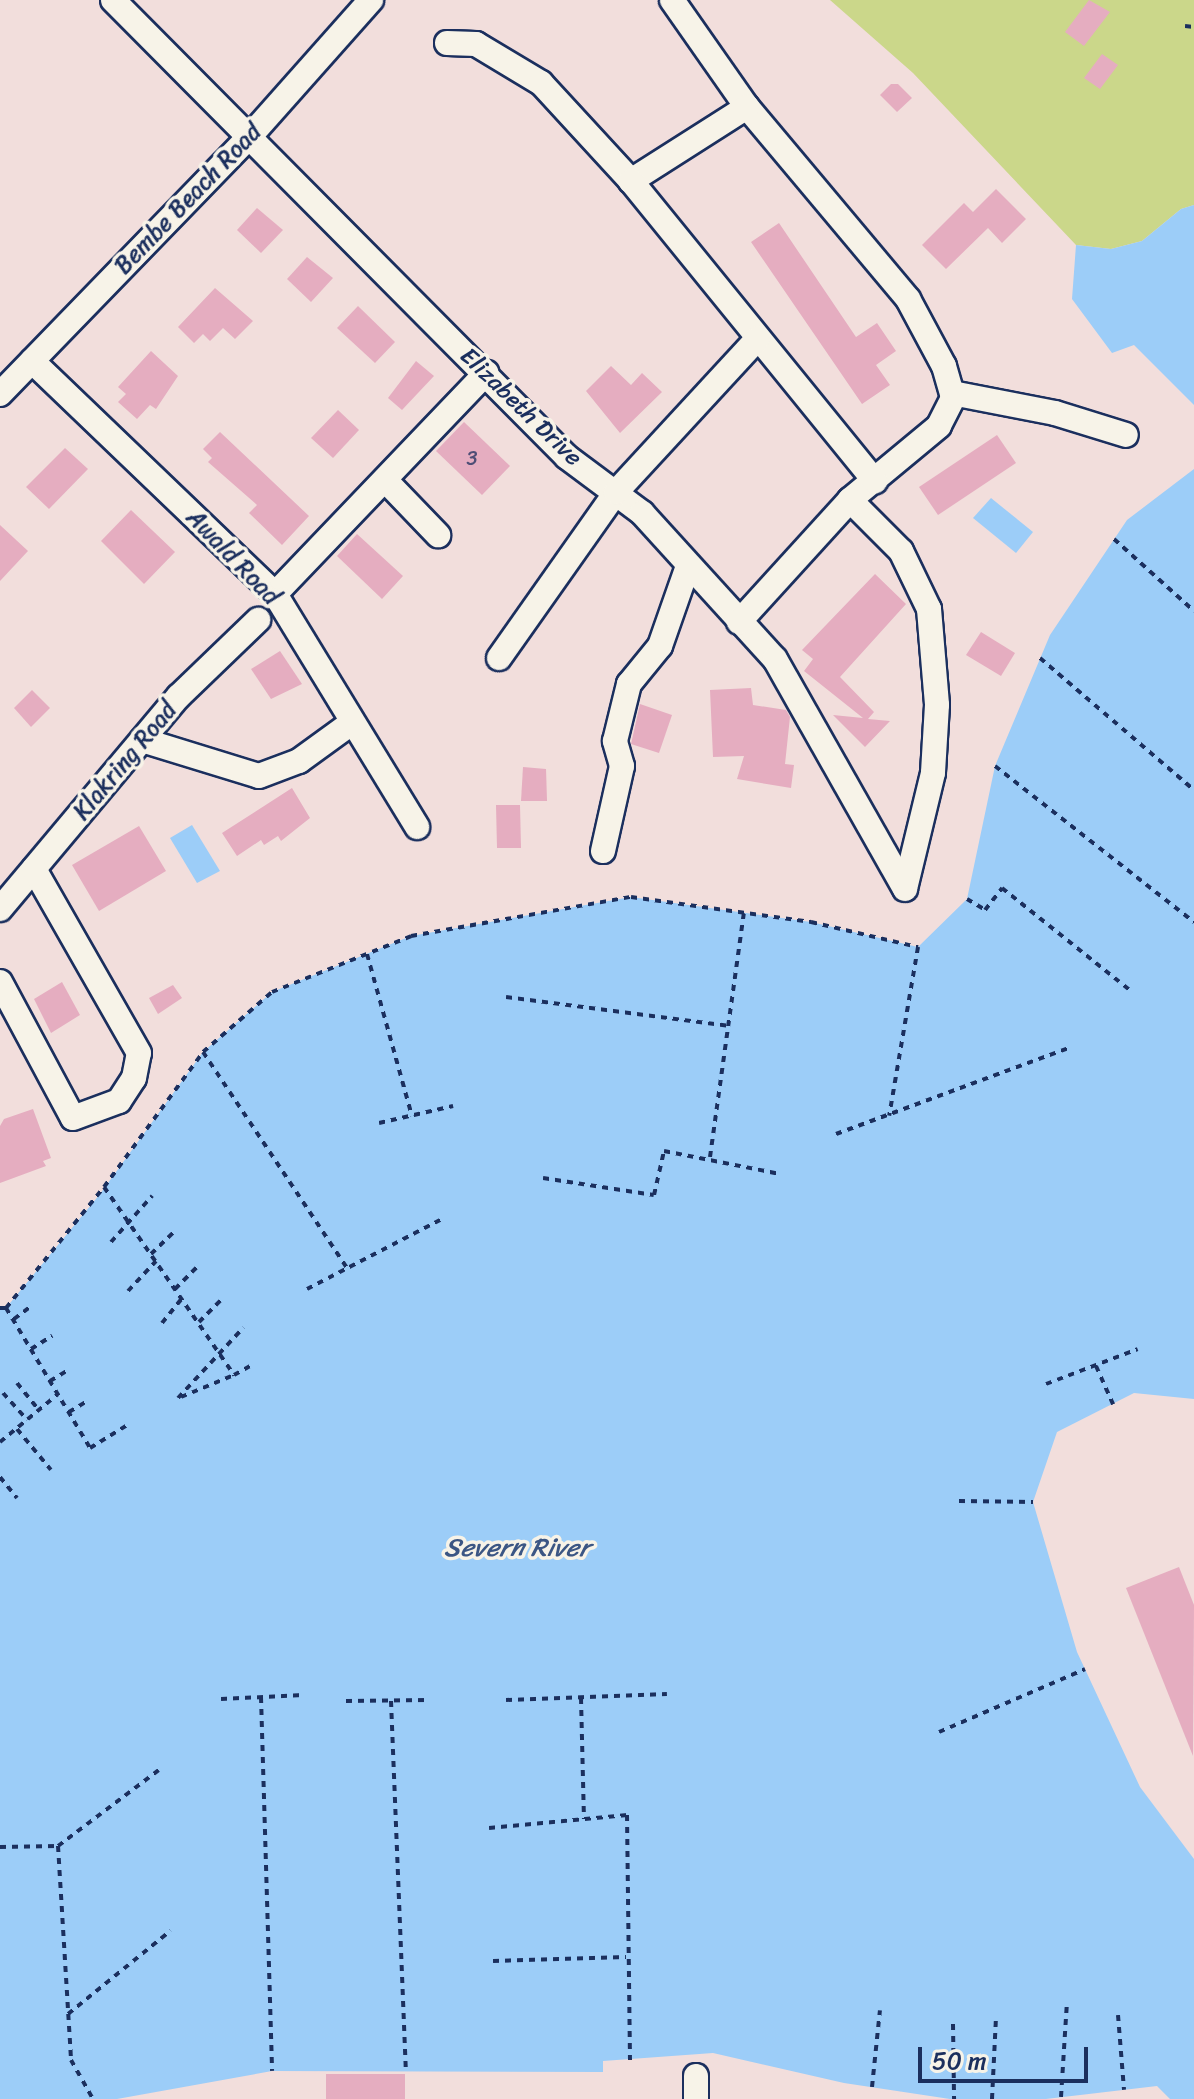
<!DOCTYPE html>
<html>
<head>
<meta charset="utf-8">
<style>
  body { margin:0 }
  #map { position:relative; width:1194px; height:2099px; overflow:hidden; background:#f2dedc; font-family:Sriracha,sans-serif }
  div>[style] { position:absolute }
  .green>* { inset:0; background:#cbd78a }
  .water>* { inset:0; background:#9ccdf8 }
  .building>* { inset:0; background:#e5adc0 }
  .path>* { height:4px; margin-top:-2px; transform-origin:0; background:repeating-linear-gradient(90deg,#1b2f5e 0 6px,transparent 0 12px) }
  .roads { filter:drop-shadow(2px 0 #1b2f5e) drop-shadow(-2px 0 #1b2f5e) drop-shadow(0 2px #1b2f5e) drop-shadow(0 -2px #1b2f5e) }
  .minor>* { height:24px; margin:-12px; padding:0 12px; transform-origin:12px; border-radius:12px; background:#f7f3e8 }
  span { translate:-50% -50%; white-space:nowrap; text-align:center; line-height:1.15; -webkit-text-stroke:7px #f7f3e8; paint-order:stroke }
  .number-label { font-size:20px; color:#4e4e76 }
  .number-label span { -webkit-text-stroke-width:0 }
  .street-label { font-size:24px; color:#1b2f5e }
  .water-label { font-size:26px; color:#3b5684; font-style:italic }
  .scale { position:absolute; left:918px; top:2047px; width:170px; height:36px; box-sizing:border-box; border:4px solid #1b2f5e; border-top:0; padding-left:10px; font-size:24px; line-height:28px; white-space:nowrap; color:#1b2f5e; -webkit-text-stroke:6px #f7f3e8; paint-order:stroke }
</style>
</head>
<body>
<div id="map">
  <div class="green">
    <i style="clip-path:polygon(830px 0,1194px 0,1194px 205px,1181px 209px,1142px 241px,1111px 249px,1076px 245px,913px 73px)"></i>
  </div>
  <div class="water">
    <i style="clip-path:polygon(1194px 205px,1194px 405px,1134px 345px,1112px 353px,1072px 299px,1076px 245px,1111px 249px,1142px 241px,1181px 209px)"></i>
    <i style="clip-path:polygon(1194px 469px,1194px 1399px,1134px 1393px,1057px 1432px,1033px 1502px,1077px 1652px,1140px 1787px,1194px 1859px,1194px 2099px,1170px 2099px,1157px 2086px,1046px 2099px,950px 2099px,844px 2083px,713px 2053px,603px 2061px,603px 2072px,272px 2071px,117px 2099px,0 2099px,0 1308px,6px 1308px,100px 1194px,203px 1052px,272px 992px,411px 936px,631px 897px,811px 922px,918px 947px,967px 899px,995px 766px,1050px 635px,1127px 520px)"></i>
    <i style="clip-path:polygon(991px 498px,1033px 532px,1016px 553px,973px 518px)"></i>
    <i style="clip-path:polygon(192px 825px,220px 871px,197px 883px,170px 838px)"></i>
  </div>
  <div class="building">
    <i style="clip-path:polygon(1089px 0,1110px 12px,1084px 46px,1065px 32px)"></i>
    <i style="clip-path:polygon(1102px 54px,1118px 65px,1100px 89px,1084px 78px)"></i>
    <i style="clip-path:polygon(891px 84px,898px 84px,912px 98px,897px 112px,880px 95px)"></i>
    <i style="clip-path:polygon(996px 189px,1026px 219px,1002px 243px,988px 228px,946px 269px,922px 245px,964px 203px,973px 212px)"></i>
    <i style="clip-path:polygon(257px 208px,283px 230px,261px 253px,237px 230px)"></i>
    <i style="clip-path:polygon(779px 223px,856px 337px,877px 323px,896px 351px,876px 365px,890px 385px,862px 404px,751px 242px)"></i>
    <i style="clip-path:polygon(307px 257px,333px 278px,311px 302px,287px 279px)"></i>
    <i style="clip-path:polygon(215px 288px,253px 321px,235px 339px,223px 328px,210px 341px,203px 334px,194px 343px,178px 327px)"></i>
    <i style="clip-path:polygon(358px 306px,395px 342px,375px 363px,337px 328px)"></i>
    <i style="clip-path:polygon(151px 351px,178px 376px,156px 409px,150px 405px,137px 419px,118px 402px,126px 394px,118px 387px)"></i>
    <i style="clip-path:polygon(416px 361px,434px 376px,402px 410px,388px 398px)"></i>
    <i style="clip-path:polygon(611px 366px,631px 385px,642px 373px,662px 392px,620px 433px,586px 391px)"></i>
    <i style="clip-path:polygon(338px 410px,359px 430px,333px 458px,311px 438px)"></i>
    <i style="clip-path:polygon(464px 422px,510px 466px,482px 495px,436px 451px)"></i>
    <i style="clip-path:polygon(220px 432px,309px 516px,282px 545px,249px 513px,257px 505px,208px 462px,212px 458px,203px 449px)"></i>
    <i style="clip-path:polygon(997px 435px,1016px 463px,938px 515px,919px 487px)"></i>
    <i style="clip-path:polygon(65px 448px,88px 469px,49px 509px,26px 487px)"></i>
    <i style="clip-path:polygon(131px 510px,175px 552px,144px 584px,101px 541px)"></i>
    <i style="clip-path:polygon(0 525px,28px 551px,0 581px)"></i>
    <i style="clip-path:polygon(357px 534px,403px 576px,382px 599px,337px 556px)"></i>
    <i style="clip-path:polygon(875px 574px,906px 604px,840px 677px,874px 712px,868px 719px,890px 721px,865px 747px,833px 715px,863px 718px,804px 671px,813px 659px,802px 650px)"></i>
    <i style="clip-path:polygon(981px 632px,1015px 653px,1001px 676px,966px 655px)"></i>
    <i style="clip-path:polygon(280px 651px,302px 684px,271px 699px,251px 669px)"></i>
    <i style="clip-path:polygon(751px 688px,753px 705px,786px 710px,790px 717px,785px 764px,794px 765px,791px 788px,737px 779px,744px 756px,713px 757px,710px 690px)"></i>
    <i style="clip-path:polygon(32px 690px,50px 708px,31px 727px,14px 708px)"></i>
    <i style="clip-path:polygon(640px 704px,672px 715px,659px 753px,631px 744px)"></i>
    <i style="clip-path:polygon(523px 767px,546px 769px,547px 801px,521px 801px)"></i>
    <i style="clip-path:polygon(292px 788px,310px 818px,281px 841px,278px 836px,264px 845px,261px 840px,237px 856px,222px 833px)"></i>
    <i style="clip-path:polygon(496px 805px,520px 805px,521px 848px,497px 848px)"></i>
    <i style="clip-path:polygon(139px 826px,166px 871px,99px 911px,72px 865px)"></i>
    <i style="clip-path:polygon(62px 982px,80px 1015px,51px 1033px,34px 999px)"></i>
    <i style="clip-path:polygon(173px 985px,182px 998px,158px 1014px,149px 998px)"></i>
    <i style="clip-path:polygon(33px 1109px,51px 1158px,43px 1161px,46px 1166px,0 1183px,0 1126px,4px 1119px)"></i>
    <i style="clip-path:polygon(1179px 1567px,1194px 1605px,1193px 1756px,1126px 1588px)"></i>
    <i style="clip-path:polygon(326px 2074px,405px 2074px,405px 2099px,326px 2099px)"></i>
  </div>
  <div class="path">
    <i style="left:1185px;top:26px;width:9px;rotate:6deg"></i>
    <i style="left:1114px;top:539px;width:108px;rotate:42deg"></i>
    <i style="left:1040px;top:658px;width:203px;rotate:40.6deg"></i>
    <i style="left:995px;top:766px;width:253px;rotate:38.1deg"></i>
    <i style="left:967px;top:899px;width:21px;rotate:31deg"></i>
    <i style="left:985px;top:910px;width:28px;rotate:-52deg"></i>
    <i style="left:1002px;top:888px;width:165px;rotate:38.6deg"></i>
    <i style="left:367px;top:954px;width:168px;rotate:74.5deg"></i>
    <i style="left:506px;top:997px;width:224px;rotate:7.4deg"></i>
    <i style="left:203px;top:1052px;width:260px;rotate:56.3deg"></i>
    <i style="left:379px;top:1123px;width:76px;rotate:-12.9deg"></i>
    <i style="left:836px;top:1134px;width:247px;rotate:-20.3deg"></i>
    <i style="left:710px;top:1157px;width:246px;rotate:-82.1deg"></i>
    <i style="left:543px;top:1178px;width:112px;rotate:8.7deg"></i>
    <i style="left:654px;top:1195px;width:45px;rotate:-77.2deg"></i>
    <i style="left:664px;top:1151px;width:118px;rotate:11.2deg"></i>
    <i style="left:104px;top:1187px;width:229px;rotate:55.3deg"></i>
    <i style="left:234px;top:1375px;width:23px;rotate:-29deg"></i>
    <i style="left:111px;top:1242px;width:62px;rotate:-48.3deg"></i>
    <i style="left:151px;top:1254px;width:33px;rotate:-44deg"></i>
    <i style="left:175px;top:1289px;width:35px;rotate:-45deg"></i>
    <i style="left:307px;top:1289px;width:152px;rotate:-27.4deg"></i>
    <i style="left:128px;top:1291px;width:41px;rotate:-47deg"></i>
    <i style="left:0;top:1308px;width:6px"></i>
    <i style="left:6px;top:1308px;width:156px;rotate:-51deg"></i>
    <i style="left:104px;top:1187px;width:167px;rotate:-53.7deg"></i>
    <i style="left:203px;top:1052px;width:91px;rotate:-41deg"></i>
    <i style="left:272px;top:992px;width:150px;rotate:-21.9deg"></i>
    <i style="left:411px;top:936px;width:223px;rotate:-10.1deg"></i>
    <i style="left:631px;top:897px;width:182px;rotate:7.9deg"></i>
    <i style="left:811px;top:922px;width:110px;rotate:13.2deg"></i>
    <i style="left:918px;top:947px;width:171px;rotate:99.7deg"></i>
    <i style="left:6px;top:1308px;width:163px;rotate:59deg"></i>
    <i style="left:90px;top:1448px;width:46px;rotate:-31.6deg"></i>
    <i style="left:14px;top:1319px;width:21px;rotate:-37deg"></i>
    <i style="left:199px;top:1322px;width:33px;rotate:-45deg"></i>
    <i style="left:162px;top:1323px;width:32px;rotate:-51deg"></i>
    <i style="left:31px;top:1349px;width:25px;rotate:-32deg"></i>
    <i style="left:1096px;top:1366px;width:42px;rotate:65.9deg"></i>
    <i style="left:50px;top:1381px;width:23px;rotate:-31deg"></i>
    <i style="left:17px;top:1383px;width:35px;rotate:51deg"></i>
    <i style="left:1046px;top:1384px;width:98px;rotate:-20.8deg"></i>
    <i style="left:3px;top:1393px;width:36px;rotate:48deg"></i>
    <i style="left:181px;top:1397px;width:57px;rotate:-22.5deg"></i>
    <i style="left:178px;top:1398px;width:96px;rotate:-47.1deg"></i>
    <i style="left:69px;top:1412px;width:23px;rotate:-31deg"></i>
    <i style="left:17px;top:1429px;width:53px;rotate:50.3deg"></i>
    <i style="left:0;top:1442px;width:75px;rotate:-39.6deg"></i>
    <i style="left:0;top:1477px;width:27px;rotate:51deg"></i>
    <i style="left:959px;top:1501px;width:74px;rotate:0.8deg"></i>
    <i style="left:261px;top:1697px;width:374px;rotate:88.3deg"></i>
    <i style="left:581px;top:1698px;width:121px;rotate:88.6deg"></i>
    <i style="left:221px;top:1699px;width:82px;rotate:-2.8deg"></i>
    <i style="left:506px;top:1700px;width:161px;rotate:-2.1deg"></i>
    <i style="left:346px;top:1701px;width:82px;rotate:-0.7deg"></i>
    <i style="left:391px;top:1701px;width:371px;rotate:87.7deg"></i>
    <i style="left:939px;top:1732px;width:159px;rotate:-23.3deg"></i>
    <i style="left:489px;top:1828px;width:139px;rotate:-5.4deg"></i>
    <i style="left:627px;top:1815px;width:245px;rotate:89.3deg"></i>
    <i style="left:58px;top:1846px;width:214px;rotate:86.5deg"></i>
    <i style="left:71px;top:2060px;width:45px;rotate:60.6deg"></i>
    <i style="left:0;top:1847px;width:58px;rotate:-1deg"></i>
    <i style="left:58px;top:1846px;width:126px;rotate:-37deg"></i>
    <i style="left:493px;top:1961px;width:133px;rotate:-1.7deg"></i>
    <i style="left:68px;top:2014px;width:132px;rotate:-39.1deg"></i>
    <i style="left:1118px;top:2015px;width:75px;rotate:85.4deg"></i>
    <i style="left:953px;top:2024px;width:75px;rotate:89.2deg"></i>
    <i style="left:872px;top:2087px;width:77px;rotate:-84.1deg"></i>
    <i style="left:1061px;top:2097px;width:95px;rotate:-86.4deg"></i>
    <i style="left:992px;top:2099px;width:82px;rotate:-87.2deg"></i>
  </div>
  <div class="roads">
    <div class="minor">
      <i style="left:113px;top:0;width:644px;rotate:45.19deg"></i>
      <i style="left:567px;top:457px;width:94px;rotate:36.7deg"></i>
      <i style="left:642px;top:513px;width:197px;rotate:47.7deg"></i>
      <i style="left:775px;top:659px;width:264px;rotate:60.5deg"></i>
      <i style="left:672px;top:0;width:131px;rotate:55deg"></i>
      <i style="left:747px;top:107px;width:251px;rotate:50deg"></i>
      <i style="left:908px;top:299px;width:76px;rotate:61.8deg"></i>
      <i style="left:944px;top:366px;width:33px;rotate:74deg"></i>
      <i style="left:953px;top:398px;width:31px;rotate:117deg"></i>
      <i style="left:939px;top:426px;width:116px;rotate:140.3deg"></i>
      <i style="left:850px;top:500px;width:165px;rotate:132.3deg"></i>
      <i style="left:447px;top:43px;width:29px;rotate:2deg"></i>
      <i style="left:476px;top:44px;width:76px;rotate:31deg"></i>
      <i style="left:541px;top:83px;width:133px;rotate:47.4deg"></i>
      <i style="left:747px;top:107px;width:138px;rotate:147.5deg"></i>
      <i style="left:631px;top:181px;width:387px;rotate:50.9deg"></i>
      <i style="left:32px;top:361px;width:337px;rotate:43.8deg"></i>
      <i style="left:275px;top:594px;width:273px;rotate:58.6deg"></i>
      <i style="left:952px;top:393px;width:105px;rotate:11deg"></i>
      <i style="left:1055px;top:413px;width:74px;rotate:17.2deg"></i>
      <i style="left:0;top:394px;width:361px;rotate:-45.9deg"></i>
      <i style="left:251px;top:135px;width:181px;rotate:-48.4deg"></i>
      <i style="left:387px;top:482px;width:74px;rotate:46.1deg"></i>
      <i style="left:850px;top:500px;width:72px;rotate:45deg"></i>
      <i style="left:901px;top:551px;width:64px;rotate:64.2deg"></i>
      <i style="left:929px;top:609px;width:96px;rotate:85.2deg"></i>
      <i style="left:937px;top:705px;width:68px;rotate:93.4deg"></i>
      <i style="left:933px;top:773px;width:119px;rotate:103.6deg"></i>
      <i style="left:275px;top:594px;width:306px;rotate:-46.3deg"></i>
      <i style="left:499px;top:658px;width:203px;rotate:-54.8deg"></i>
      <i style="left:616px;top:492px;width:209px;rotate:-47.3deg"></i>
      <i style="left:142px;top:740px;width:122px;rotate:17.1deg"></i>
      <i style="left:259px;top:776px;width:43px;rotate:-20.6deg"></i>
      <i style="left:299px;top:761px;width:63px;rotate:-36deg"></i>
      <i style="left:603px;top:851px;width:87px;rotate:-77.4deg"></i>
      <i style="left:622px;top:766px;width:26px;rotate:-106deg"></i>
      <i style="left:615px;top:741px;width:59px;rotate:-76.2deg"></i>
      <i style="left:629px;top:684px;width:49px;rotate:-50.8deg"></i>
      <i style="left:660px;top:646px;width:85px;rotate:-70.7deg"></i>
      <i style="left:0;top:909px;width:278px;rotate:-50deg"></i>
      <i style="left:179px;top:696px;width:110px;rotate:-43.9deg"></i>
      <i style="left:0;top:982px;width:154px;rotate:61.8deg"></i>
      <i style="left:73px;top:1118px;width:49px;rotate:-20.3deg"></i>
      <i style="left:119px;top:1101px;width:27px;rotate:-57deg"></i>
      <i style="left:134px;top:1078px;width:25px;rotate:-79deg"></i>
      <i style="left:139px;top:1053px;width:212px;rotate:-119.7deg"></i>
      <i style="left:696px;top:2076px;width:23px;rotate:90deg"></i>
    </div>
  </div>
  <div class="number-label">
    <span style="left:472px;top:458px">3</span>
  </div>
  <div class="street-label">
    <span style="left:188px;top:199px;rotate:-46deg">Bembe Beach Road</span>
    <span style="left:521px;top:407px;rotate:44deg">Elizabeth Drive</span>
    <span style="left:233px;top:557px;rotate:46deg">Awald Road</span>
    <span style="left:125px;top:761px;rotate:-50deg">Klakring Road</span>
  </div>
  <div class="water-label">
    <span style="left:517px;top:1548px">Severn River</span>
  </div>
  <div class="scale">50 m</div>
</div>
</body>
</html>
